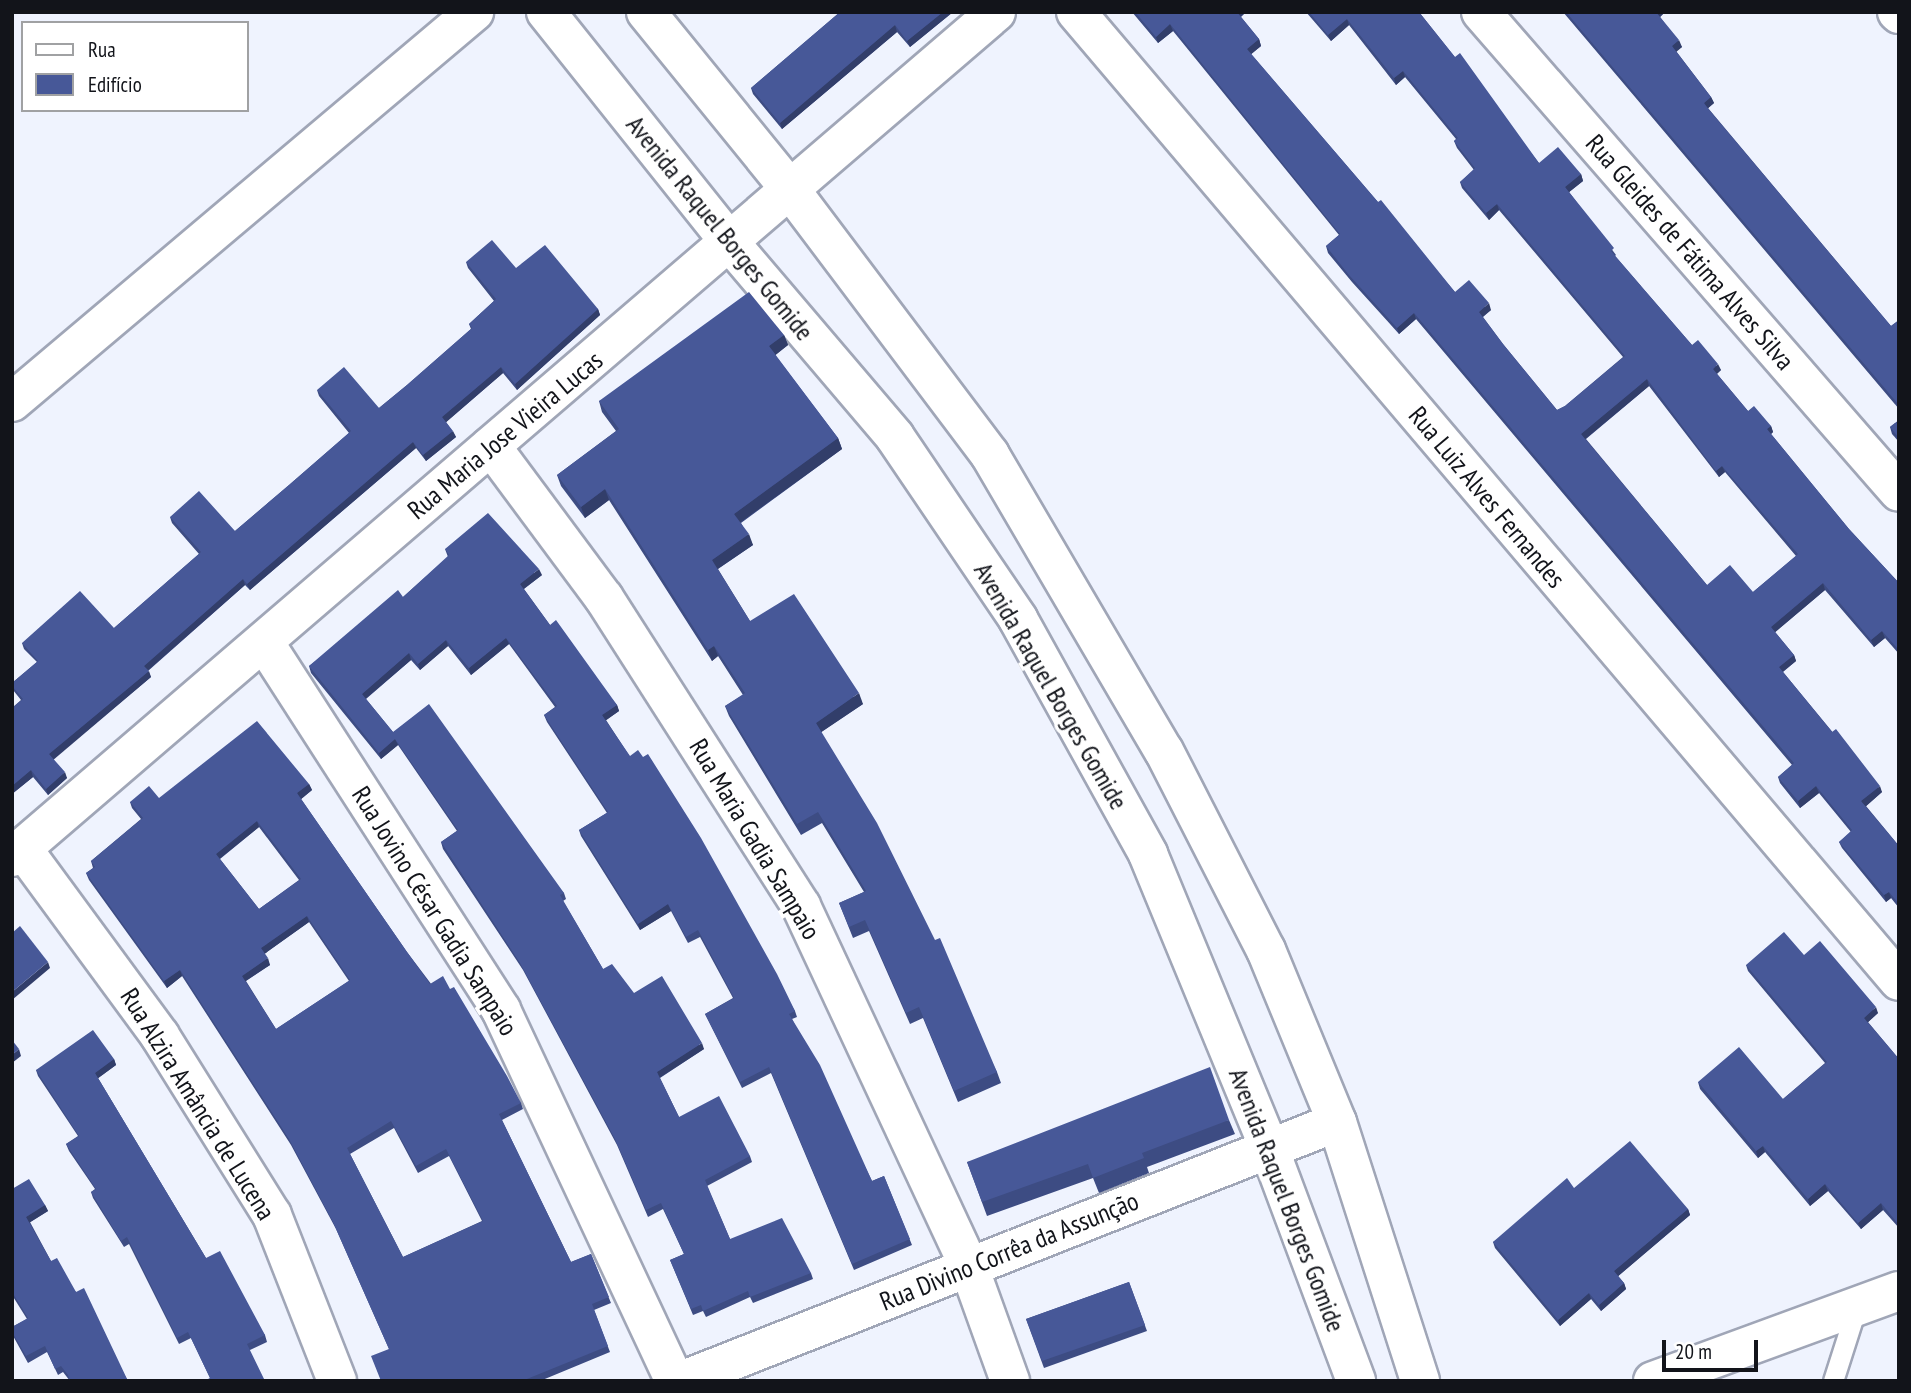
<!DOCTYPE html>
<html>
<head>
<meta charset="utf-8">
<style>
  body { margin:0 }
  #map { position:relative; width:1911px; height:1393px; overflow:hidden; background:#eff3fe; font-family:"PT Sans Narrow",sans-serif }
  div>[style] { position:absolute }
  .roads { filter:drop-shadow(2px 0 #a0a6b7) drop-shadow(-2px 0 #a0a6b7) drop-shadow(0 2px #a0a6b7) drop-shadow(0 -2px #a0a6b7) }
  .service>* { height:19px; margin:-9.5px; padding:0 9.5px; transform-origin:9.5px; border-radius:9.5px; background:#fff }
  .minor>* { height:38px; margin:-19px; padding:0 19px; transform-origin:19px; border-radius:19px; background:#fff }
  .tertiary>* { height:38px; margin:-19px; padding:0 19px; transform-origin:19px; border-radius:19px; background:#fff }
  .wall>* { inset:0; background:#3d4c83 }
  .shaded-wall>* { inset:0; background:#323e6a }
  .building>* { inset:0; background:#475898 }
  span { translate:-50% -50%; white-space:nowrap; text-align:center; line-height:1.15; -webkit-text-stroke:7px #fff; paint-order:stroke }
  .street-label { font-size:26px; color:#12141a }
  .frame { position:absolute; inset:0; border:14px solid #12141a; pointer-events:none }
  .legend { position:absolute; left:21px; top:21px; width:228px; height:91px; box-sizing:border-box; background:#fff; border:2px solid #a0a1a3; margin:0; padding:9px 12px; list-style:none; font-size:21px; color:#12141a }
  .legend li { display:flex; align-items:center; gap:14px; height:35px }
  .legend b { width:35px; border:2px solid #a0a1a3 }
  .scale { position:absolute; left:1662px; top:1340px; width:96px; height:32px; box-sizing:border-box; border:4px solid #12141a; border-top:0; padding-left:9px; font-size:21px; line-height:24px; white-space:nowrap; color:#12141a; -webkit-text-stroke:5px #fff; paint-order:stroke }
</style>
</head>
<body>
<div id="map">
  <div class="roads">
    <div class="service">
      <i style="left:1833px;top:1381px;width:79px;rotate:-72.3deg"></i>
    </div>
    <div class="minor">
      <i style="left:1076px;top:12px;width:1271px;rotate:49.66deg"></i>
      <i style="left:1481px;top:12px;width:636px;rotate:48.95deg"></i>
      <i style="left:1897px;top:12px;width:3px;rotate:45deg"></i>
      <i style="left:491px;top:446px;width:189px;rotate:53.4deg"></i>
      <i style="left:604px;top:598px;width:366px;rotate:57.4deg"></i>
      <i style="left:801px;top:906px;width:398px;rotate:65deg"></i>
      <i style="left:969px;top:1267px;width:121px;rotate:70.2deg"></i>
      <i style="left:264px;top:642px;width:438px;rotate:57.2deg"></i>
      <i style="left:501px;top:1010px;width:410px;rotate:64.9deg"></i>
      <i style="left:22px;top:848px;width:233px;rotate:53.7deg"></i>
      <i style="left:160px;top:1036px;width:211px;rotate:58deg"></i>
      <i style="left:272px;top:1215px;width:178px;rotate:68.6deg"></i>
      <i style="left:12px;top:857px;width:1297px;rotate:-40.65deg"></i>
      <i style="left:681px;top:1381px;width:705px;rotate:-21.54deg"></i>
      <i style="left:1653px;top:1381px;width:262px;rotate:-20.1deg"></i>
    </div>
    <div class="tertiary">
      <i style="left:546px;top:12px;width:297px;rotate:51.4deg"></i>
      <i style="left:731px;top:244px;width:253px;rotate:49.6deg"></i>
      <i style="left:895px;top:437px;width:220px;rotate:55.9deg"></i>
      <i style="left:1018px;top:619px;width:269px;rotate:61deg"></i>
      <i style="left:1148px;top:854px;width:318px;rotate:67.6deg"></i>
      <i style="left:1269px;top:1148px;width:249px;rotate:69.5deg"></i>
      <i style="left:646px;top:12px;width:227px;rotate:50.9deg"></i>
      <i style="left:789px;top:188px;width:334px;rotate:53deg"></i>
      <i style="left:990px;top:455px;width:343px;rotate:59.6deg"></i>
      <i style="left:1164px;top:751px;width:224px;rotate:62.9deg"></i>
      <i style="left:1266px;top:950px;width:186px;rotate:67.6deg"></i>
      <i style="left:1337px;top:1122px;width:272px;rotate:72.2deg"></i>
      <i style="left:12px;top:402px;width:605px;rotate:-40.17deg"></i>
    </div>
  </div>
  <div class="wall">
    <i style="clip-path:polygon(840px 12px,953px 12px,910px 47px,897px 32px,782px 129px,753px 94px,751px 88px)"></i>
    <i style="clip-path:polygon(evenodd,1132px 12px,1246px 12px,1241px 17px,1259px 39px,1261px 46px,1251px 54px,1455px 292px,1491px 310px,1483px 317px,1503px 344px,1557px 410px,1565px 406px,1623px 357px,1499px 210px,1489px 220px,1462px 188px,1460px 182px,1474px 170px,1457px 148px,1454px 141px,1456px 139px,1405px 77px,1396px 85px,1349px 25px,1331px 41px,1306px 12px,1419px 12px,1539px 163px,1581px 174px,1583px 181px,1569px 192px,1616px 255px,1615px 256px,1692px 345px,1721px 370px,1717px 374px,1748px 411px,1771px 426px,1773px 432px,1771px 434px,1849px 529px,1899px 583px,1899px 654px,1885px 638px,1874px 647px,1825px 590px,1775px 632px,1794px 655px,1796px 661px,1783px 672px,1882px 792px,1866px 806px,1899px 846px,1899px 908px,1891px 898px,1886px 902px,1842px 848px,1839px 842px,1851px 832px,1819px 793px,1800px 808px,1780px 783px,1778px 777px,1792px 765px,1416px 319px,1399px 334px,1352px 282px,1328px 253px,1326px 246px,1339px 235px,1173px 31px,1158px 43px,1132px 12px,1649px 386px,1719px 477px,1725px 472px,1796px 556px,1753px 592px,1707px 585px,1586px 439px,1649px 386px)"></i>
    <i style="clip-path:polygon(1563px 12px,1665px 12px,1660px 17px,1682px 47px,1676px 51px,1711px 97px,1714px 103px,1708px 108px,1891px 326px,1899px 320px,1899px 409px)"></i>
    <i style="clip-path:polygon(466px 262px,516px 268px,598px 309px,600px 315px,517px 390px,503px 373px,446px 422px,456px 437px,426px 461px,416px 448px,250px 590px,245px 585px,148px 671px,151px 677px,53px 759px,67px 778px,48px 795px,33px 777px,12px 794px,12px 708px,21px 700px,13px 690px,12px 683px,37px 662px,24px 649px,22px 643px,114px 628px,199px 554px,172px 523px,170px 517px,235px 531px,289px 485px,349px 433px,319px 396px,317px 390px,379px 408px,407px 385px,471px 329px,469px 324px,494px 301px,468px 268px)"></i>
    <i style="clip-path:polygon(784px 335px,788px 345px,775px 355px,838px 438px,842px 449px,741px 523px,753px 545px,718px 569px,750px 621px,863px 704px,821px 732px,997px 1072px,1001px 1083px,958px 1102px,923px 1018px,910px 1024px,869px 931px,853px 938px,839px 903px,864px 892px,822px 823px,801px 835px,729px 716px,725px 706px,743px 695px,718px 656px,712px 661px,609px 500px,585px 518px,561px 486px,557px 475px,616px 431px,602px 412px,599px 401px)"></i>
    <i style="clip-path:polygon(1899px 420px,1899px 442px,1892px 434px,1890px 427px)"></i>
    <i style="clip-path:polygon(445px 549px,542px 575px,524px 589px,550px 625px,617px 705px,619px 711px,606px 720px,795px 1011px,797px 1017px,792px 1019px,872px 1181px,884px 1176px,912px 1245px,854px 1270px,771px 1073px,742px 1088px,705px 1014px,733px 998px,700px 937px,688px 943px,671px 911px,640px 930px,581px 836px,579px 830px,607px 813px,547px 722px,544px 715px,555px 707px,509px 644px,471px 675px,448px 646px,420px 670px,411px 660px,366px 699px,393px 732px,564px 893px,566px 899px,563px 901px,603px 969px,704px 1049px,660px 1078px,679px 1117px,750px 1156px,752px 1162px,707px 1186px,730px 1239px,811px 1273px,813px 1279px,753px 1303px,750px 1297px,706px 1317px,703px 1311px,693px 1315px,670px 1260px,684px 1254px,663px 1209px,648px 1217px,617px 1145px,523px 970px,443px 849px,441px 842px,457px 831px,398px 745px,381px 759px,311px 673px,309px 666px,403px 597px,448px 557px)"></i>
    <i style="clip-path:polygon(evenodd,309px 784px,312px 790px,301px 799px,407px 952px,521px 1103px,523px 1109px,502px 1120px,571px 1262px,591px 1254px,611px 1303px,594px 1310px,610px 1352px,540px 1381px,380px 1381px,389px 1349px,336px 1229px,291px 1145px,182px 976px,167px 988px,89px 880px,86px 873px,93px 868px,91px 861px,141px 819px,132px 808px,130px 802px,309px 784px,259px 827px,299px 880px,259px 909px,220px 859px,259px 827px,309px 784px,309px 922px,349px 981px,276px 1029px,246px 981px,270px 965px,264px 954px,309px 922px,309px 784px,394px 1128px,418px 1173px,449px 1156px,482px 1221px,403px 1257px,350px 1154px,394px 1128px)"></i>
    <i style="clip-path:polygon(1804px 955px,1878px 1013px,1868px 1022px,1899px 1059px,1899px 1228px,1883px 1210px,1861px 1229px,1828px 1191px,1810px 1206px,1765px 1152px,1758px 1158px,1700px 1089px,1698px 1082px,1783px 1099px,1825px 1063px,1748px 971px,1746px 965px)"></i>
    <i style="clip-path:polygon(114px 1059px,116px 1065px,98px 1078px,206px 1258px,265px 1335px,267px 1342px,250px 1350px,210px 1378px,191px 1338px,179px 1344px,129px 1244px,124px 1247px,93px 1198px,91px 1192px,95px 1189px,69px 1151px,66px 1144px,78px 1136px,38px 1076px,36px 1070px)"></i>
    <i style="clip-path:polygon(1229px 1120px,1235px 1134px,1147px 1167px,1149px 1173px,1099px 1193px,1093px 1178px,987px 1216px,967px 1162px)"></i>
    <i style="clip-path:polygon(1574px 1188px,1688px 1209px,1690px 1215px,1618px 1276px,1624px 1283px,1626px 1289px,1601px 1311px,1591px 1299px,1560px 1326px,1495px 1248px,1493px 1242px)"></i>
    <i style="clip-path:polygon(12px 1189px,45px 1205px,48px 1211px,30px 1222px,51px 1261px,76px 1292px,128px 1381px,70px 1381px,63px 1372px,58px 1375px,47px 1352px,28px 1363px,12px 1334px,12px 1327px,27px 1319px,12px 1295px)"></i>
    <i style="clip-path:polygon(1129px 1282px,1147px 1331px,1044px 1368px,1026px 1319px)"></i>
  </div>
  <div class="shaded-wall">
    <i style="clip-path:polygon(943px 12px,953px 12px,910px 47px,907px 41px)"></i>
    <i style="clip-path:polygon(1237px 12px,1246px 12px,1239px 18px)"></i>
    <i style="clip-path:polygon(1656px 12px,1665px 12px,1658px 19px)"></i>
    <i style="clip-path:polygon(1347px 19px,1349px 25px,1331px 41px,1328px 35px)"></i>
    <i style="clip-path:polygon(1170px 24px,1173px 31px,1158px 43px,1156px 37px)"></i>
    <i style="clip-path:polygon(895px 25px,897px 32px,782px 129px,780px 123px)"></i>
    <i style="clip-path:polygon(1259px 39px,1261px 46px,1249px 56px,1247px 49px)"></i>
    <i style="clip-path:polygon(1679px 40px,1682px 47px,1675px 53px,1672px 46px)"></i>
    <i style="clip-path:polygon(1403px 71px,1405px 77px,1396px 85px,1394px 78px)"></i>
    <i style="clip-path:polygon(1711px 97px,1714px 103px,1706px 110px,1704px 103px)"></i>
    <i style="clip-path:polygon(1581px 174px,1583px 181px,1568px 193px,1565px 187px)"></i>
    <i style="clip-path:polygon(1497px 204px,1499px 210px,1489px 220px,1486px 213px)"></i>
    <i style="clip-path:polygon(1489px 303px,1491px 310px,1481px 318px,1479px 312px)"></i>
    <i style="clip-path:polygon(598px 309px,600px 315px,517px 390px,515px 384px)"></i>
    <i style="clip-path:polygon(1414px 313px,1416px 319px,1399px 334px,1397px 328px)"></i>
    <i style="clip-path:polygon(784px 335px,788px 345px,773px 357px,769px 346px)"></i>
    <i style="clip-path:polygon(1718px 364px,1721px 370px,1715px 375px,1713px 369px)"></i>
    <i style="clip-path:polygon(501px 367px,503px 373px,444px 424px,442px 417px)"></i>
    <i style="clip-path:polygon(1647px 379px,1649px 386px,1584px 440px,1581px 434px)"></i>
    <i style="clip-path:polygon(1771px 426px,1773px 432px,1769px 436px,1767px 429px)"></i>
    <i style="clip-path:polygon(453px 431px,456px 437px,426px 461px,423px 455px)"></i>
    <i style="clip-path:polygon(838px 438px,842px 449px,738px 524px,734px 514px)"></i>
    <i style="clip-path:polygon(413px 442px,416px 448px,250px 590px,247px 584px)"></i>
    <i style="clip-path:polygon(1722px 466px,1725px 472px,1719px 477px,1716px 471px)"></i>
    <i style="clip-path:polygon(605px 489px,609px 500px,585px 518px,581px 507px)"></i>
    <i style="clip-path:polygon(749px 534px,753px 545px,716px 570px,712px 560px)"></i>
    <i style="clip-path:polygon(539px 569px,542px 575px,522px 590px,520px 584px)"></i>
    <i style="clip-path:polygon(243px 579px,245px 585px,146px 672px,144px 666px)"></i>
    <i style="clip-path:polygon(1823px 583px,1825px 590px,1773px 634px,1771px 627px)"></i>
    <i style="clip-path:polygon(1882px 631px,1885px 638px,1874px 647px,1871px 640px)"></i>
    <i style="clip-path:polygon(506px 638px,509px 644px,471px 675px,469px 668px)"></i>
    <i style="clip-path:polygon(446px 640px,448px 646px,420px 670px,418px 664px)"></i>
    <i style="clip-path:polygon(714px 646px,718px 656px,712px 661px,708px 650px)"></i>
    <i style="clip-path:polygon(409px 653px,411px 660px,364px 700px,362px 694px)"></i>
    <i style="clip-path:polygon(1794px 655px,1796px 661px,1781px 673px,1779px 667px)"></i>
    <i style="clip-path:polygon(149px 671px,151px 677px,52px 761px,49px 754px)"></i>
    <i style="clip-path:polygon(859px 693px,863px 704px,820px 733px,816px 723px)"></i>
    <i style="clip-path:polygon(617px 705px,619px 711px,605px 721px,602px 715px)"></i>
    <i style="clip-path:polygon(395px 739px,398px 745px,381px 759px,379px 753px)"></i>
    <i style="clip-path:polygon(31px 770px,33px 777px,12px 794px,12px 786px)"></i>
    <i style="clip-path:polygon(65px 772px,67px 778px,48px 795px,46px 789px)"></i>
    <i style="clip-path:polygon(309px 784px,312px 790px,300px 800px,297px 793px)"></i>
    <i style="clip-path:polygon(1816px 786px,1819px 793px,1800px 808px,1798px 801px)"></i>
    <i style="clip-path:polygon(1880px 786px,1882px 792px,1864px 808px,1861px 801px)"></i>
    <i style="clip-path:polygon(257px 821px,259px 827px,218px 860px,216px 854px)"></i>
    <i style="clip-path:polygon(1889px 892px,1891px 898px,1886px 902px,1884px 895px)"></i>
    <i style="clip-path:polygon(668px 904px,671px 911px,640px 930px,638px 924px)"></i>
    <i style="clip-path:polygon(307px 916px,309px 922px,263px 955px,261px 948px)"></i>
    <i style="clip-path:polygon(268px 958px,270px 965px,244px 982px,242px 976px)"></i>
    <i style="clip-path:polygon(48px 962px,50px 968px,12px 1000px,12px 992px)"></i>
    <i style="clip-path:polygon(180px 970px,182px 976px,167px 988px,164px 981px)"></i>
    <i style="clip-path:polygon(1876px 1007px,1878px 1013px,1866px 1024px,1864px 1018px)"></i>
    <i style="clip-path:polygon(702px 1043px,704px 1049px,659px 1078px,657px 1072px)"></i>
    <i style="clip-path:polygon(19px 1049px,21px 1056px,12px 1063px,12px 1055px)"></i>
    <i style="clip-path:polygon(114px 1059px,116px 1065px,97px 1079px,95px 1073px)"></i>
    <i style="clip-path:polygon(1763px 1146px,1765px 1152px,1758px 1158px,1756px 1151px)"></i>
    <i style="clip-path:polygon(1825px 1184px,1828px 1191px,1810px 1206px,1808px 1199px)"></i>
    <i style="clip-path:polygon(1881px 1203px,1883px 1210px,1861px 1229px,1858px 1223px)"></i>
    <i style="clip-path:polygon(45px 1205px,48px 1211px,29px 1223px,26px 1217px)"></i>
    <i style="clip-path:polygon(1688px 1209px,1690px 1215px,1616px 1278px,1614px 1271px)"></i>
    <i style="clip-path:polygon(1624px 1283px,1626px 1289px,1601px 1311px,1599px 1305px)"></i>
    <i style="clip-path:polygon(1589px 1293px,1591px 1299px,1560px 1326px,1558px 1320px)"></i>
  </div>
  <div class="building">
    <i style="clip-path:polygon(840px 12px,943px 12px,907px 41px,895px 25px,780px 123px,751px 88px)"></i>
    <i style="clip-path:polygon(evenodd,1135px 12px,1237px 12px,1259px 39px,1247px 49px,1378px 202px,1381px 200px,1455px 292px,1469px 280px,1489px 303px,1479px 312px,1503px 344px,1557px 410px,1565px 406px,1625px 356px,1497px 204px,1486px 213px,1460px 182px,1475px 168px,1454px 141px,1458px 138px,1403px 71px,1394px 78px,1347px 19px,1328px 35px,1309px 12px,1419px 12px,1455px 57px,1460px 53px,1539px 163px,1558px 147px,1581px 174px,1565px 187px,1614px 248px,1611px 251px,1692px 345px,1698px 340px,1718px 364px,1713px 369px,1748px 411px,1754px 406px,1771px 426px,1767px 429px,1849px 529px,1899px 583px,1899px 650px,1882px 631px,1871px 640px,1823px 583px,1771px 627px,1794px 655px,1779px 667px,1832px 732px,1836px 729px,1880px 786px,1861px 801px,1899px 846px,1899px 904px,1889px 892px,1884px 895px,1839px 842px,1852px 830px,1816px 786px,1798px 801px,1778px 777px,1794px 763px,1414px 313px,1397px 328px,1349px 275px,1326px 246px,1340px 234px,1170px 24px,1156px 37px,1135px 12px,1647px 379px,1716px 471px,1722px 466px,1798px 554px,1753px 592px,1730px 565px,1707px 585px,1581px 434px,1647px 379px)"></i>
    <i style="clip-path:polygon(1566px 12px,1656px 12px,1679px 40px,1672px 46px,1711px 97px,1704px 103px,1710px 111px,1891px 326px,1899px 320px,1899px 405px)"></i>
    <i style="clip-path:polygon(492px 240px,516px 268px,545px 245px,598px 309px,515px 384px,501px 367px,442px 417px,453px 431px,423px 455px,413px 442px,247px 584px,243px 579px,144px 666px,149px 671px,49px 754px,65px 772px,46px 789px,31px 770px,12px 786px,12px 708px,23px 699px,12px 686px,12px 683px,38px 661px,22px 643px,80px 591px,114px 628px,201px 552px,170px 517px,199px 491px,235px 531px,289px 485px,351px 431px,317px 390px,344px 367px,379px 408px,407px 385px,472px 328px,469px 324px,496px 299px,466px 262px)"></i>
    <i style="clip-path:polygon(749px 292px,784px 335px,769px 346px,838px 438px,734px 514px,749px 534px,712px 560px,750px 621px,794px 594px,859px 693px,816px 723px,877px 823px,935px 940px,940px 938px,997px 1072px,954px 1091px,919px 1007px,906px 1013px,865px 920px,849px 927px,839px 903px,866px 891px,818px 812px,797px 824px,725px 706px,745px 693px,714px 646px,708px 650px,605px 489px,581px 507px,557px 475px,619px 429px,599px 401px)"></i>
    <i style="clip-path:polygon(1899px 420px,1899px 438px,1890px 427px)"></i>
    <i style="clip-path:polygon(488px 513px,539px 569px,520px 584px,550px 625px,556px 620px,617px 705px,602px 715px,630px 756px,638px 750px,643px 757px,648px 754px,701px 838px,777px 974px,795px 1011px,789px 1014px,820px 1065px,872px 1181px,884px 1176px,910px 1239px,852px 1264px,769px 1067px,740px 1082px,705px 1014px,734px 998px,698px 930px,686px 937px,668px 904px,638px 924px,579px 830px,608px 812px,544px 715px,557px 706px,506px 638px,469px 668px,446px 640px,418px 664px,409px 653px,362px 694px,393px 732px,429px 704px,564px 893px,560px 895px,603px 969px,612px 964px,634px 993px,662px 976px,702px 1043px,657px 1072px,679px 1117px,719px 1096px,750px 1156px,705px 1180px,730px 1239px,782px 1218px,811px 1273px,750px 1297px,748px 1291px,703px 1311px,701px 1305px,691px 1309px,670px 1260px,684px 1254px,661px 1203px,646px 1210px,615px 1139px,520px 963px,441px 842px,458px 830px,395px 739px,379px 753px,309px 666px,398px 590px,403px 597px,449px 555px,445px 549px)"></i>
    <i style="clip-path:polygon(evenodd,257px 721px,309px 784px,297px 793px,407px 952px,430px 984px,443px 976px,450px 989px,454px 987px,507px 1076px,521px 1103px,499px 1114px,571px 1262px,591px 1254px,609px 1297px,592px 1304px,608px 1346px,522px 1381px,381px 1381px,371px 1356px,389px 1349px,333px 1222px,289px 1139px,180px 970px,164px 981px,86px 873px,95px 867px,91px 861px,143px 818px,130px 802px,149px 786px,159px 798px,257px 721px,257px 821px,301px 879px,259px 909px,216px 854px,257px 821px,257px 721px,307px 916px,350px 980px,276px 1029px,242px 976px,268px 958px,261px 948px,307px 916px,257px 721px,391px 1121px,416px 1166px,446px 1149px,483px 1221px,403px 1257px,347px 1148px,391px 1121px)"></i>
    <i style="clip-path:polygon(20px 926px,48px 962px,12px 992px,12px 933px)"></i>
    <i style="clip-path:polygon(1784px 932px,1804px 955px,1820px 941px,1876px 1007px,1864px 1018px,1899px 1059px,1899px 1144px,1897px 1145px,1899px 1147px,1899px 1225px,1881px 1203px,1858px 1223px,1825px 1184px,1808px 1199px,1763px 1146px,1756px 1151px,1698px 1082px,1739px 1047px,1783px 1099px,1827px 1062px,1746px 965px)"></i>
    <i style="clip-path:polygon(93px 1030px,114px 1059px,95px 1073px,206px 1258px,220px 1251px,265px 1335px,247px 1344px,265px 1381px,204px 1381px,210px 1378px,188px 1332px,177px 1338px,127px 1237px,121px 1241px,91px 1192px,96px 1189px,66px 1144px,79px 1136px,36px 1070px)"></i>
    <i style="clip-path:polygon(12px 1040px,19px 1049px,12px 1055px)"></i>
    <i style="clip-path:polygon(1210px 1067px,1229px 1120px,1142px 1153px,1144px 1158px,1093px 1178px,1088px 1164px,982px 1202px,967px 1162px)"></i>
    <i style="clip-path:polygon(1630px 1141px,1688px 1209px,1614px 1271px,1624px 1283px,1599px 1305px,1589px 1293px,1558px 1320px,1493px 1242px,1567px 1178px,1574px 1188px)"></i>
    <i style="clip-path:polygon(29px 1179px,45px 1205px,26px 1217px,51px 1261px,57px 1258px,76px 1292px,84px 1288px,128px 1381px,70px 1381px,68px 1375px,61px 1366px,55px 1369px,45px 1346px,26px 1356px,12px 1332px,12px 1327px,28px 1318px,12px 1292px,12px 1189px)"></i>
    <i style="clip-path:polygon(1129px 1282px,1145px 1325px,1042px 1361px,1026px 1319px)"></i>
  </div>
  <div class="street-label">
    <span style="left:720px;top:228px;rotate:51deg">Avenida Raquel Borges Gomide</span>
    <span style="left:1690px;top:252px;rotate:49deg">Rua Gleides de Fátima Alves Silva</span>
    <span style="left:505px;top:435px;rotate:-40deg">Rua Maria Jose Vieira Lucas</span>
    <span style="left:1487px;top:497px;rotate:50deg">Rua Luiz Alves Fernandes</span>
    <span style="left:1051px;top:686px;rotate:60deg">Avenida Raquel Borges Gomide</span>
    <span style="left:755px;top:839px;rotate:59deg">Rua Maria Gadia Sampaio</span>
    <span style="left:435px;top:911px;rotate:58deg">Rua Jovino César Gadia Sampaio</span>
    <span style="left:198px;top:1104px;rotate:58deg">Rua Alzira Amância de Lucena</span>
    <span style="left:1287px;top:1200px;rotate:69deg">Avenida Raquel Borges Gomide</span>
    <span style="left:1009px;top:1251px;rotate:-22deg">Rua Divino Corrêa da Assunção</span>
  </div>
  <div class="frame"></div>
  <ul class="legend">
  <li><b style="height:9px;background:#fff"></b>Rua</li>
  <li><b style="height:19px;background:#475898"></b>Edifício</li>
  </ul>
  <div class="scale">20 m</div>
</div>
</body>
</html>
